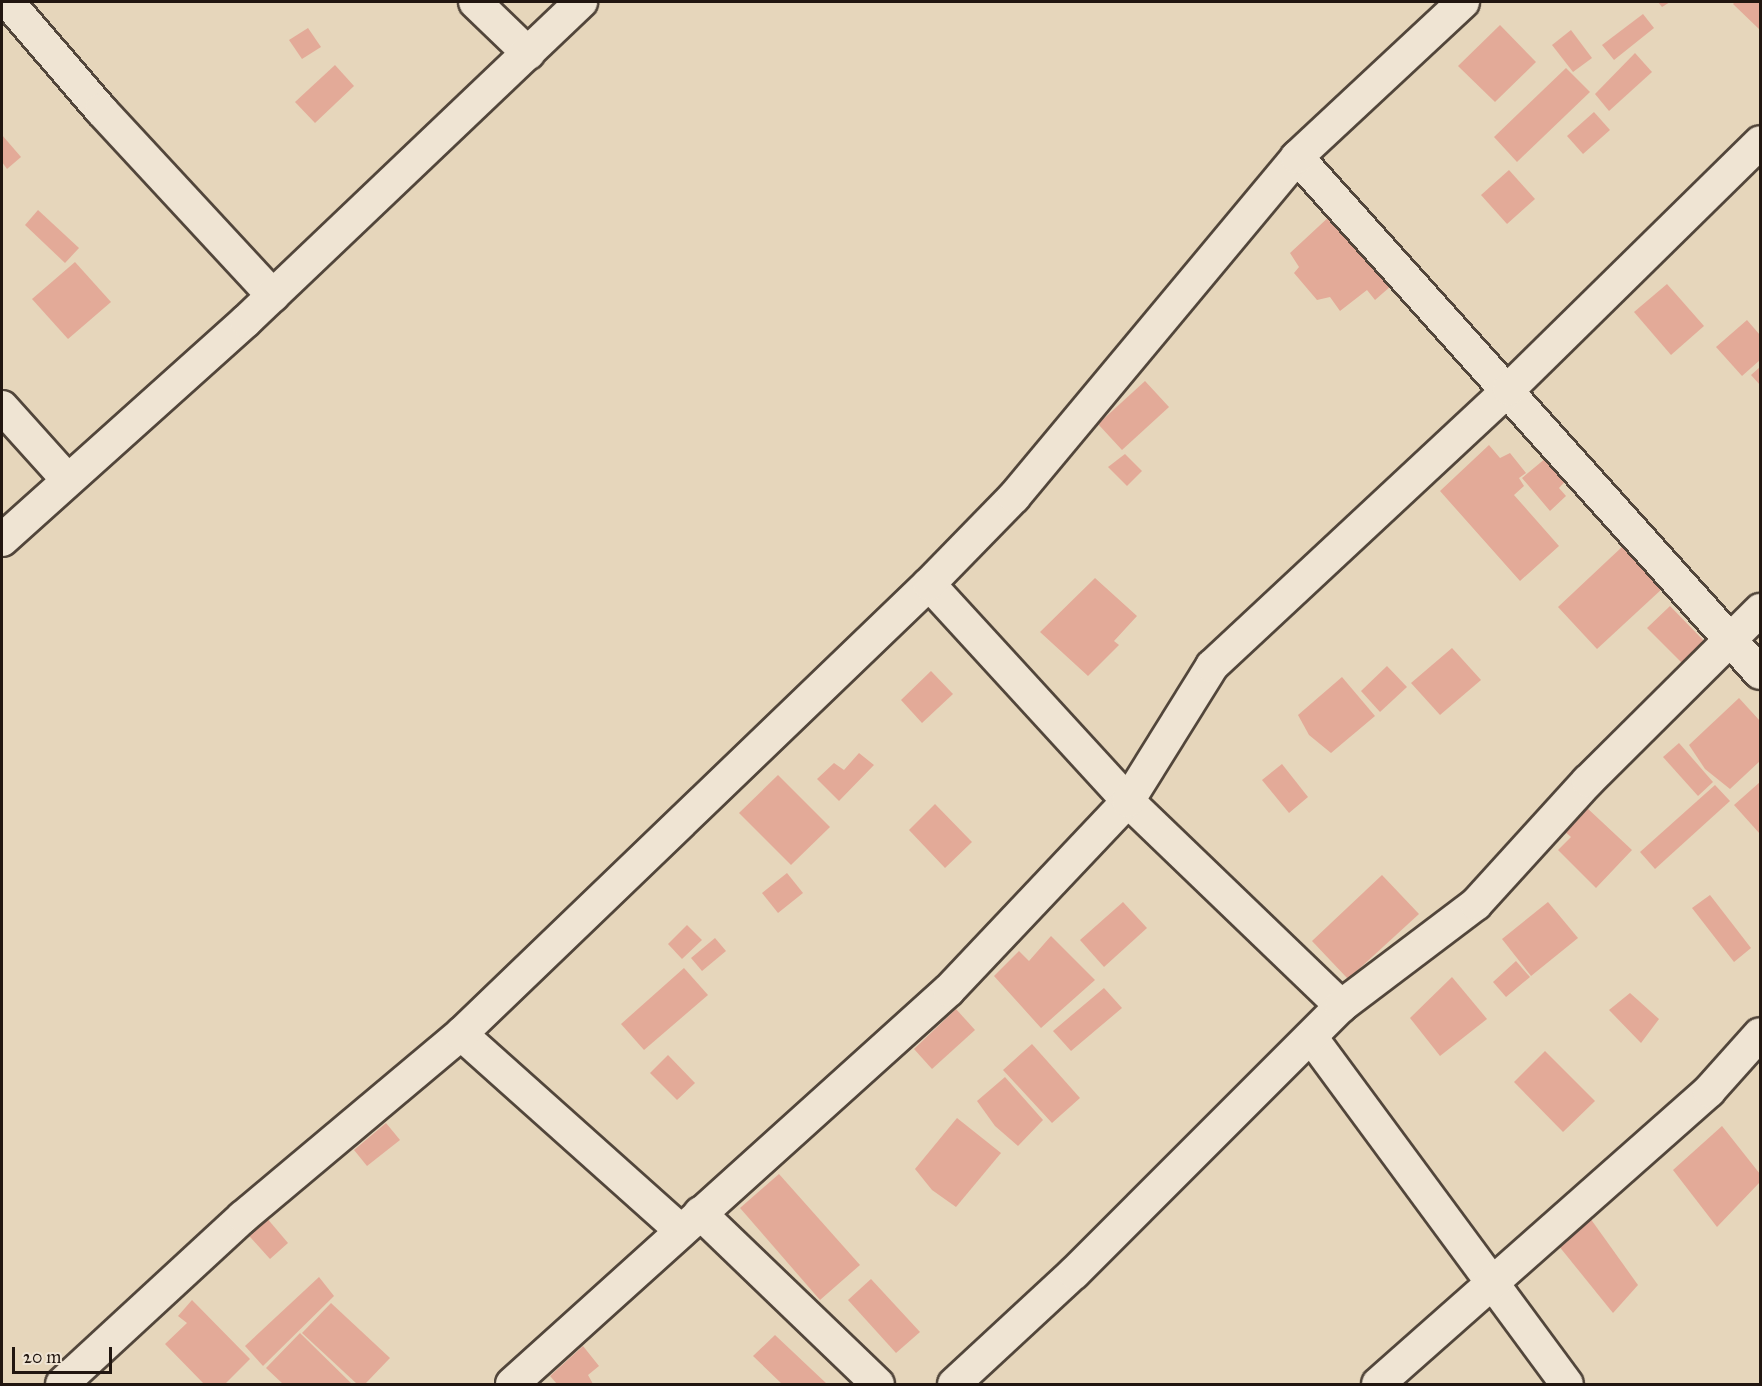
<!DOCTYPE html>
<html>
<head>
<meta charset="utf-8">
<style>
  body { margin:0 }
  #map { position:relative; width:1762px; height:1386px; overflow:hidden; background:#e6d6bb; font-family:"IM FELL Great Primer",serif }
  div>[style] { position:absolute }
  .building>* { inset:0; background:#e3aa98 }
  .roads { filter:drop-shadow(2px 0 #52463b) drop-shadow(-2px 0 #52463b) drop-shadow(0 2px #52463b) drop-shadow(0 -2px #52463b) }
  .street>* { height:32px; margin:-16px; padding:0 16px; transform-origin:16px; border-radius:16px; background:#efe4d3 }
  span { translate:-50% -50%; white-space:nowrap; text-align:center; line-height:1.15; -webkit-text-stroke:5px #efe4d3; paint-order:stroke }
  .frame { position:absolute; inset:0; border:3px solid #211610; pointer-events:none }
  .scale { position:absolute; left:12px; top:1347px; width:100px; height:27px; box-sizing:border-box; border:3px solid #211610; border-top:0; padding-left:8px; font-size:18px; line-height:21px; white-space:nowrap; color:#211610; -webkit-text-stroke:4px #efe4d3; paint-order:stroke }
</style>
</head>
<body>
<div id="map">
  <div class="building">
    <i style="clip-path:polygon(1658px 2px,1670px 2px,1662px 7px)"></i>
    <i style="clip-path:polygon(1735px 2px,1760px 2px,1760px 30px,1733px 4px)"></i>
    <i style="clip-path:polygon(1643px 14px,1654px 28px,1614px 60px,1602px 45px)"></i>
    <i style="clip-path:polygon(1500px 25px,1536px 62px,1495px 102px,1458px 66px)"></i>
    <i style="clip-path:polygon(308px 28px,321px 47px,302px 59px,289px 40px)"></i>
    <i style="clip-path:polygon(1571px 30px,1592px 58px,1573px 72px,1552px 45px)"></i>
    <i style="clip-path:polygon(1635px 53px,1652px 72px,1609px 111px,1595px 94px)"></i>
    <i style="clip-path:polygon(335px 65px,354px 86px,315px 123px,295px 102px)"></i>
    <i style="clip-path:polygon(1566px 68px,1590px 92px,1517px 162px,1494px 137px)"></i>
    <i style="clip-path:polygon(1594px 112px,1610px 130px,1583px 154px,1567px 136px)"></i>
    <i style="clip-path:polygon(2px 135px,21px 157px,7px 169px,2px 162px)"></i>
    <i style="clip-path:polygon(1509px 170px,1535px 199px,1507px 224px,1481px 195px)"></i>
    <i style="clip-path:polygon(38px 210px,79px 248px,65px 263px,25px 225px)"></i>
    <i style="clip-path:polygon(1332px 214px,1391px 286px,1375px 300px,1367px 290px,1340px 311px,1330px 297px,1317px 300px,1294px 273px,1299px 267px,1290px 253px)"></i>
    <i style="clip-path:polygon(75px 262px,111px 302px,68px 339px,32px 299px)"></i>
    <i style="clip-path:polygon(1667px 284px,1704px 326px,1671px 355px,1634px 312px)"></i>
    <i style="clip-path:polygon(1747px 320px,1760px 335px,1760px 360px,1742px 376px,1716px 347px)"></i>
    <i style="clip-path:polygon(1760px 367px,1760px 385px,1751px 375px)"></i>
    <i style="clip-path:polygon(1145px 381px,1169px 407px,1122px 450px,1098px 424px)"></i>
    <i style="clip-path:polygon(1489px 445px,1500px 458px,1510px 453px,1526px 473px,1519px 478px,1524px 486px,1514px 495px,1559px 546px,1520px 581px,1440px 491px)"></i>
    <i style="clip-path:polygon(1552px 453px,1571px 475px,1559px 488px,1566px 496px,1550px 511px,1522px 478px)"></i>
    <i style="clip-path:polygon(1125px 454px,1142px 471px,1127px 486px,1108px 467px)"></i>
    <i style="clip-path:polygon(1623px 546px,1663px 588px,1597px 649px,1558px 607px)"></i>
    <i style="clip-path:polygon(1095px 578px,1137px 616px,1114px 641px,1119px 645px,1088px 676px,1040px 632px)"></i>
    <i style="clip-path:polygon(1670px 606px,1705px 642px,1683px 664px,1647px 628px)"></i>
    <i style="clip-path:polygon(1452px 648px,1481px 680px,1440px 715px,1411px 683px)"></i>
    <i style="clip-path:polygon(1387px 666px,1407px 687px,1380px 712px,1361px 691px)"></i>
    <i style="clip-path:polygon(931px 671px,953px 694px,922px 723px,901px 700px)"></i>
    <i style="clip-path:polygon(1342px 677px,1375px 716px,1331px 753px,1309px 735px,1298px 715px)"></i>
    <i style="clip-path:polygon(1739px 698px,1760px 721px,1760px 761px,1730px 789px,1705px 769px,1689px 745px)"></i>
    <i style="clip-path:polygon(1679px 743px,1713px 782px,1698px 796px,1663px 757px)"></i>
    <i style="clip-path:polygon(859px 753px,874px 765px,839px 801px,817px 779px,834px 763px,844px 770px)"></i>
    <i style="clip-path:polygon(1282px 764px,1308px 797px,1289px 813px,1262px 780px)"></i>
    <i style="clip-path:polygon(778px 775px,830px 827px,791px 865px,739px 813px)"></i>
    <i style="clip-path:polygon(1760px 782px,1760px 834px,1734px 805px)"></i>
    <i style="clip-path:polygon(1715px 785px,1730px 801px,1655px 869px,1640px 852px)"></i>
    <i style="clip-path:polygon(935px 804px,972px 842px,945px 868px,909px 830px)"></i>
    <i style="clip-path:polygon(1586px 807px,1632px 850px,1596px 888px,1558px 850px,1571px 837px,1563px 830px)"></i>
    <i style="clip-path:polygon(787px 873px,803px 893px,778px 913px,762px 893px)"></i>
    <i style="clip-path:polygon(1382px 875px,1419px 914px,1348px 979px,1312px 941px)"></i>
    <i style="clip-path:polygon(1710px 895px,1751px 948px,1734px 962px,1692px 908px)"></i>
    <i style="clip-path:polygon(1123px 902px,1147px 928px,1104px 967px,1080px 940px)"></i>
    <i style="clip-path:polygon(1548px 902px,1578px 938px,1531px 976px,1502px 939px)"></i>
    <i style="clip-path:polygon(687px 925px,702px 940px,682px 959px,668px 944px)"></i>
    <i style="clip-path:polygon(1051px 936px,1095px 980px,1041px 1028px,994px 976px,1019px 951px,1029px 961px)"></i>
    <i style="clip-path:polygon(715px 938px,726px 951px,702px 971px,691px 958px)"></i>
    <i style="clip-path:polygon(1516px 961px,1530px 977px,1506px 997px,1493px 982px)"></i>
    <i style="clip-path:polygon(684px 968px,708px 995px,644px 1050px,621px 1024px)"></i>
    <i style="clip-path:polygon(1452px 977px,1487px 1019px,1440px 1056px,1410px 1018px)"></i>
    <i style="clip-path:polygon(1104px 988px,1122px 1008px,1071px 1051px,1053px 1031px)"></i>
    <i style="clip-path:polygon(1630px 993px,1659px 1019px,1641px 1043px,1609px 1010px)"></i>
    <i style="clip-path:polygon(956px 1009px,975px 1030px,932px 1069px,914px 1049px)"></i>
    <i style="clip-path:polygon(1032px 1044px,1080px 1098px,1052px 1123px,1003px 1070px)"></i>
    <i style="clip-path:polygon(1545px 1051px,1595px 1101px,1563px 1132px,1514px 1082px)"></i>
    <i style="clip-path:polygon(668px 1055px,695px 1083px,677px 1100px,650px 1073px)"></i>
    <i style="clip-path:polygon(1005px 1077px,1043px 1120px,1018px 1146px,995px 1126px,977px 1101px)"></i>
    <i style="clip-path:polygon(957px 1118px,1001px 1153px,956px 1207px,932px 1190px,915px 1169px)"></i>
    <i style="clip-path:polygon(386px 1123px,400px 1140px,367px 1166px,354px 1150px)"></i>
    <i style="clip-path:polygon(1722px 1126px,1760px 1174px,1760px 1182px,1717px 1227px,1673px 1170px)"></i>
    <i style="clip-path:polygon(779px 1174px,860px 1265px,820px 1300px,740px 1208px)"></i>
    <i style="clip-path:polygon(260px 1210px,288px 1243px,270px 1259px,241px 1227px)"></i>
    <i style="clip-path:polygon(1590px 1218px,1638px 1285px,1613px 1313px,1554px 1240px)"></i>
    <i style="clip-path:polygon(319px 1277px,334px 1296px,263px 1366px,245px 1346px)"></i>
    <i style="clip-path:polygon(871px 1279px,920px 1332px,896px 1353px,848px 1300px)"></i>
    <i style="clip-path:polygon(192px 1300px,250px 1359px,225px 1384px,204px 1384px,165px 1344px,187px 1323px,178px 1316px)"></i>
    <i style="clip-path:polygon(331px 1303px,390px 1358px,365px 1384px,357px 1384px,302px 1333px)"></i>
    <i style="clip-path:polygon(300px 1333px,352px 1384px,283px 1384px,266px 1368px)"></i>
    <i style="clip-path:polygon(775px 1335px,827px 1384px,782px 1384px,753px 1356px)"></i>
    <i style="clip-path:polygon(583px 1346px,599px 1366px,588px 1375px,593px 1384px,557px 1384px,550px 1376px)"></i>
  </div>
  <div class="roads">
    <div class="street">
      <i style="left:8px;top:2px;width:143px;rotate:49.3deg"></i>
      <i style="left:101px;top:110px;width:253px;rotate:47.2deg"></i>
      <i style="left:475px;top:2px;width:74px;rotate:43.9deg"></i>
      <i style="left:1297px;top:157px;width:693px;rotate:48.1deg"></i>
      <i style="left:2px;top:407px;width:96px;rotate:48deg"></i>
      <i style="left:2px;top:540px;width:328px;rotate:-41.9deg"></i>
      <i style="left:246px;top:321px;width:463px;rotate:-43.6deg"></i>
      <i style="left:929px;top:584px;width:294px;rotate:47.5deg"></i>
      <i style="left:1128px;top:801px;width:296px;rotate:43.9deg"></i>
      <i style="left:461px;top:1034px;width:294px;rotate:41.8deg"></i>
      <i style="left:1311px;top:1037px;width:431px;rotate:53.6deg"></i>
      <i style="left:700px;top:1213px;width:247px;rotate:43.9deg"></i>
      <i style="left:62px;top:1384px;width:246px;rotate:-42.7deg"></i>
      <i style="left:243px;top:1217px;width:285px;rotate:-40deg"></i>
      <i style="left:461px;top:1034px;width:649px;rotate:-43.88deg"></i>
      <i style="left:929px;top:584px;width:122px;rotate:-45.7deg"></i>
      <i style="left:1014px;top:497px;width:442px;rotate:-50.2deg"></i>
      <i style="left:1297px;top:157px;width:227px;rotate:-43deg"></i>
      <i style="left:512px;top:1384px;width:588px;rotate:-42.04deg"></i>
      <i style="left:949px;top:990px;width:260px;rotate:-46.6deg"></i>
      <i style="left:1128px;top:801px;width:159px;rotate:-58.1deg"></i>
      <i style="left:1212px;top:666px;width:406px;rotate:-43deg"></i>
      <i style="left:1509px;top:389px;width:352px;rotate:-44.5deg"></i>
      <i style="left:954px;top:1384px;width:163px;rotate:-42.8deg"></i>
      <i style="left:1074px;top:1273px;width:378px;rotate:-45deg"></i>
      <i style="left:1341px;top:1006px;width:169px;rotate:-37.1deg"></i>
      <i style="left:1476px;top:904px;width:166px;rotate:-47.7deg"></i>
      <i style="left:1588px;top:781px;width:243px;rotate:-44.8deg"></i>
      <i style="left:1378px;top:1384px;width:442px;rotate:-41.5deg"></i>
      <i style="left:1709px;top:1091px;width:76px;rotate:-48.2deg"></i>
    </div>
  </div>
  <div class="frame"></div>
  <div class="scale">20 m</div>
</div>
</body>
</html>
